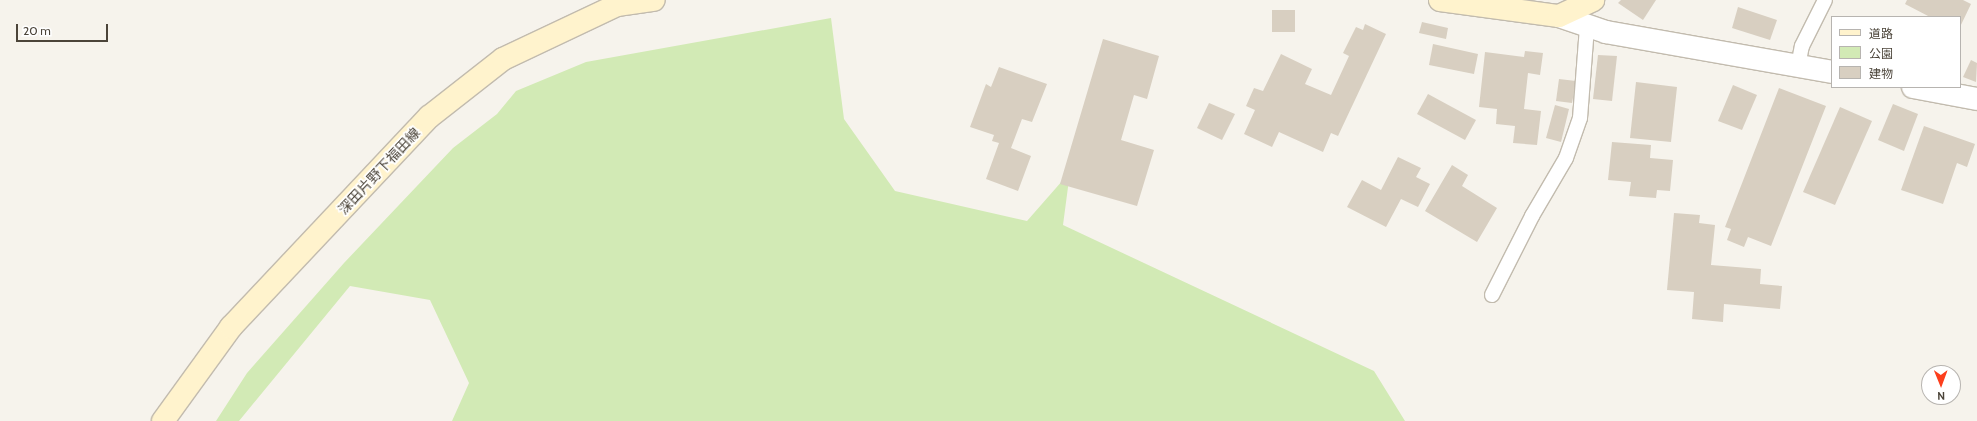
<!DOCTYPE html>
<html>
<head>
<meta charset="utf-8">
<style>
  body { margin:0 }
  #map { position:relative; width:1977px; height:421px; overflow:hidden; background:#f6f3ec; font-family:Cabin,"Noto Sans JP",sans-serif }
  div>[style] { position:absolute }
  .green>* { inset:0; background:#d2eab5 }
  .building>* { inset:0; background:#d8cfc1 }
  .roads { filter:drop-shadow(1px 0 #c2bbae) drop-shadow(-1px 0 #c2bbae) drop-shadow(0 1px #c2bbae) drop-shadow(0 -1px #c2bbae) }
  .lane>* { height:14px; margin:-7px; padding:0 7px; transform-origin:7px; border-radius:7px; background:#fff }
  .street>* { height:22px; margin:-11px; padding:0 11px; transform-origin:11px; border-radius:11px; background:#fff }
  .secondary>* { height:22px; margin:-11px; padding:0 11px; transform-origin:11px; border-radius:11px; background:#fff3cd }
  span { translate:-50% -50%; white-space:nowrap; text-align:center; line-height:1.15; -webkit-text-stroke:3.5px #fff; paint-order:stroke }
  .street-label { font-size:14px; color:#4b4439 }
  .legend { position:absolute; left:1831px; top:16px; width:130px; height:72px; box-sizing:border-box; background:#fff; border:1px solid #b7b4b0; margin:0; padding:5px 7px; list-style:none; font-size:12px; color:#4b4439 }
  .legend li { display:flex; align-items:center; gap:8px; height:20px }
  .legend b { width:20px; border:1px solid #b7b4b0 }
  .north { position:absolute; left:1921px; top:365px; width:40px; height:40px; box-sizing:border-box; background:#fff; border:1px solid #b7b4b0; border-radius:50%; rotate:179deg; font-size:11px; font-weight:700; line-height:16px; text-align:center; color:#4b4439 }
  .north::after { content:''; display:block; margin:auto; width:14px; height:18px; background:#fc3f1d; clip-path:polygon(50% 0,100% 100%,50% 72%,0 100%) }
  .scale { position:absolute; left:16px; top:24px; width:92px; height:18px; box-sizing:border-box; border:2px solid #4b4439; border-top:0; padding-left:5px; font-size:12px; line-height:14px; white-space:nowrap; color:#4b4439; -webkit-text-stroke:3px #fff; paint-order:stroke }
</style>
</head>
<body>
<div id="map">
  <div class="green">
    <i style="clip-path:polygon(831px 18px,844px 119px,895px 191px,1027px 221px,1070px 172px,1063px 225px,1374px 371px,1405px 421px,452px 421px,469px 383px,430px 300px,350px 286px,239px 421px,216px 421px,247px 373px,344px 263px,453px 148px,497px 114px,516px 91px,586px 62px)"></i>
  </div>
  <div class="building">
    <i style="clip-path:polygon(1621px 0,1656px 0,1643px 20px,1618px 3px)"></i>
    <i style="clip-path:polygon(1907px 0,1963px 0,1971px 4px,1960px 27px,1960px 17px,1930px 17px,1905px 4px)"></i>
    <i style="clip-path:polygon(1738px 7px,1777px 20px,1770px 40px,1732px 28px)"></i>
    <i style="clip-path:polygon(1272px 10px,1295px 10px,1295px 32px,1272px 32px)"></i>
    <i style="clip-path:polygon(1422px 22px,1448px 28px,1446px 39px,1419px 33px)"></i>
    <i style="clip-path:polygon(1365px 24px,1386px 34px,1338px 136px,1331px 133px,1323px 152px,1279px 132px,1272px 147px,1244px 134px,1255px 110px,1246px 106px,1254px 88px,1263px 91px,1281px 54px,1312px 69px,1305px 84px,1331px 95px,1349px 56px,1343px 53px,1356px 27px,1363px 30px)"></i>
    <i style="clip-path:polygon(1103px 39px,1159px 56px,1147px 99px,1134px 95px,1121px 140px,1154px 150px,1137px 206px,1060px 184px)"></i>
    <i style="clip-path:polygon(1433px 44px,1478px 54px,1474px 74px,1429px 65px)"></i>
    <i style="clip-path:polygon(1525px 51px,1543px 53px,1540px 75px,1528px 73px,1524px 109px,1541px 111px,1537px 145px,1513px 143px,1515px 126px,1496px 124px,1497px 109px,1479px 107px,1485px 52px,1524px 57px)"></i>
    <i style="clip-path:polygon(1598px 55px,1617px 56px,1612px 101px,1593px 99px)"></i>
    <i style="clip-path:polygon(1971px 60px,1977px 63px,1976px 82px,1963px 77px)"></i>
    <i style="clip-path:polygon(999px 67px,1047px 84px,1032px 122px,1022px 119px,1011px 148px,1031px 156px,1018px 191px,986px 179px,999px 143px,992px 141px,994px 135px,970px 127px,986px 84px,991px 87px)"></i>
    <i style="clip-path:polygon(1559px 79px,1576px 81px,1572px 103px,1556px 101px)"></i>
    <i style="clip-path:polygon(1636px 82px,1677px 87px,1671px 142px,1630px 138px)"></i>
    <i style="clip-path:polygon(1733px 85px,1757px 95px,1742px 130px,1718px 121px)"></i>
    <i style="clip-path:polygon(1779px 88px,1826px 106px,1771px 246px,1748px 237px,1744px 247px,1727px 240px,1731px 229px,1725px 227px)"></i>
    <i style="clip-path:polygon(1428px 94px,1476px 120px,1465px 140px,1417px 114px)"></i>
    <i style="clip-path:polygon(1209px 103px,1235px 114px,1222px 140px,1197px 128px)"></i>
    <i style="clip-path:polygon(1893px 104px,1918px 114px,1904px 151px,1878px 140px)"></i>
    <i style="clip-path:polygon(1555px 105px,1569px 109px,1561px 142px,1546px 138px)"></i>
    <i style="clip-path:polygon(1840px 107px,1872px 121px,1835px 205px,1803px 192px)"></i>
    <i style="clip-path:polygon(1924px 126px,1975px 144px,1967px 167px,1957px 163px,1943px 204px,1901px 190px)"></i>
    <i style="clip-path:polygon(1612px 142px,1651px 145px,1650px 158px,1673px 160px,1670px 191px,1657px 190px,1656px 198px,1629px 196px,1631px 182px,1608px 180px)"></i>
    <i style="clip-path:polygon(1398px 157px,1421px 168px,1416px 177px,1430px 184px,1418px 207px,1401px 199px,1386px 227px,1347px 207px,1362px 180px,1381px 190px)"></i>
    <i style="clip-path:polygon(1452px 165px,1468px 175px,1462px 186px,1497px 208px,1477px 242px,1425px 211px)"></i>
    <i style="clip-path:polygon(1674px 213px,1700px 215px,1699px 223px,1715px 225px,1711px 265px,1761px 269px,1760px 284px,1782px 286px,1780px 309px,1724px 304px,1723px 322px,1692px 319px,1694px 292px,1667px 290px)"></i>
  </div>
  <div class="roads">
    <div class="lane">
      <i style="left:1798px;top:66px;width:20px;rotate:-79deg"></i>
      <i style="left:1802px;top:46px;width:51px;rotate:-63.4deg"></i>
      <i style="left:1492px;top:295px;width:89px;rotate:-63.1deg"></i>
      <i style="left:1532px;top:216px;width:67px;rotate:-59.6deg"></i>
      <i style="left:1566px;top:158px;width:42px;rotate:-70.7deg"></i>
      <i style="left:1580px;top:118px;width:92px;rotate:-85.6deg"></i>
    </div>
    <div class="street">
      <i style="left:1559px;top:16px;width:50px;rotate:18.8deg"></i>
      <i style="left:1606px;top:32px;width:230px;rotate:10deg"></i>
      <i style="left:1913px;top:87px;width:65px;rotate:10.6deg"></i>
    </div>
    <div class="secondary">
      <i style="left:1440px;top:0;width:120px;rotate:7.7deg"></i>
      <i style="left:1559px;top:16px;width:38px;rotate:-25deg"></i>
      <i style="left:163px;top:421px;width:116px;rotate:-54.1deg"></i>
      <i style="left:231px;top:327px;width:289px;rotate:-46.7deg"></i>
      <i style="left:429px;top:117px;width:94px;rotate:-38.1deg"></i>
      <i style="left:503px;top:59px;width:126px;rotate:-25.3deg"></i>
      <i style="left:617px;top:5px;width:37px;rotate:-8deg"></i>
    </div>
  </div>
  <div class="street-label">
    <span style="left:379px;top:171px;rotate:-47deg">深田片野下福田線</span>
  </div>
  <ul class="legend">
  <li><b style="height:5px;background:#fff3cd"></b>道路</li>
  <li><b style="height:11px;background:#d2eab5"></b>公園</li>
  <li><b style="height:11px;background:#d8cfc1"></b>建物</li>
  </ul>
  <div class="north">N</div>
  <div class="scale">20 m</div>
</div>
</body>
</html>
